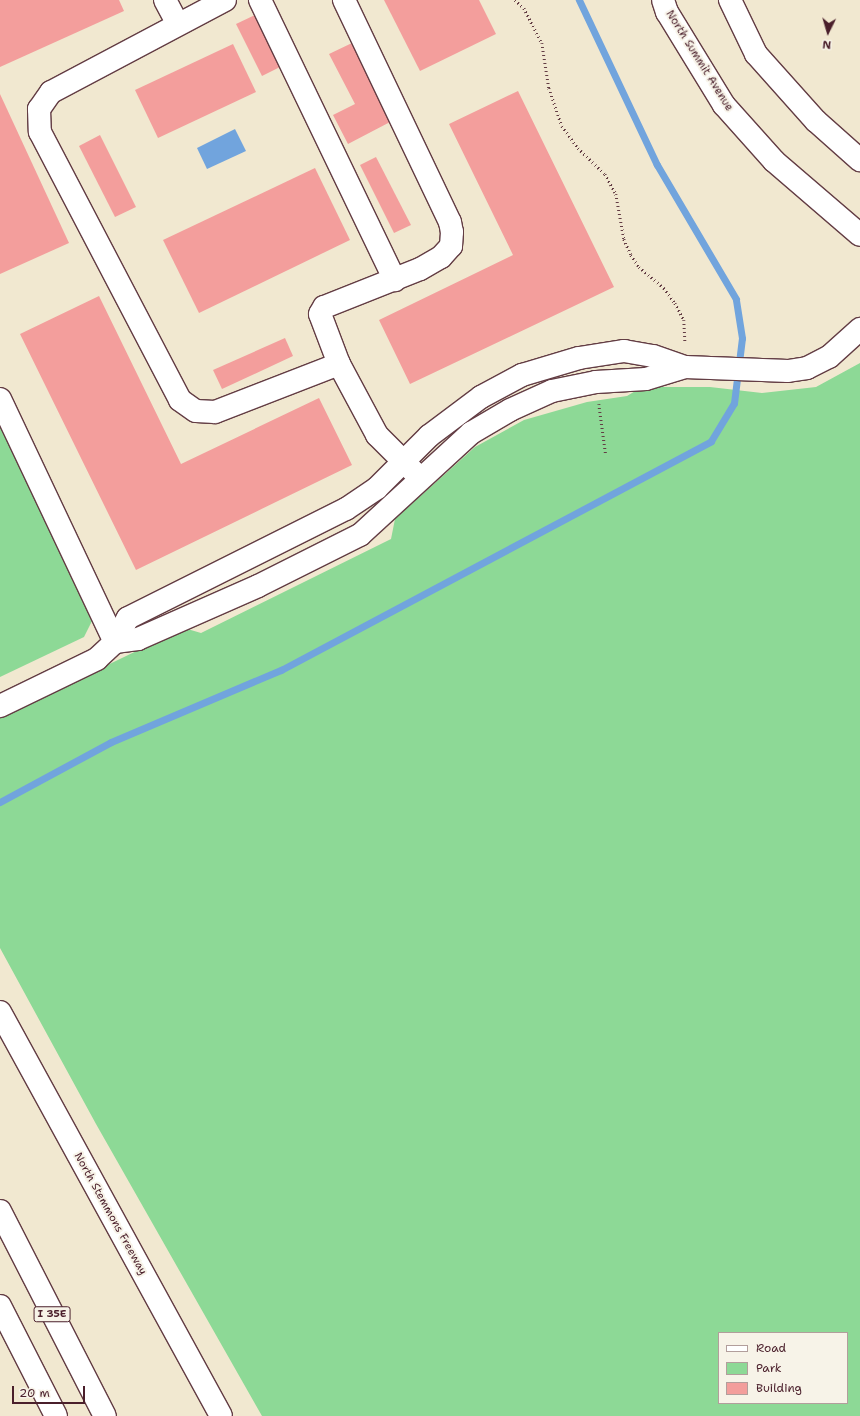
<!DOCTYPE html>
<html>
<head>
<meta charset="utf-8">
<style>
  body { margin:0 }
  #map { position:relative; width:860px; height:1416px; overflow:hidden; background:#f1e8d0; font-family:"Shantell Sans",sans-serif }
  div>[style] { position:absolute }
  .green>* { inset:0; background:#8dd996 }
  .water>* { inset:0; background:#71a4dd }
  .stream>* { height:7px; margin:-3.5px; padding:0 3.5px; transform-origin:3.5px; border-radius:3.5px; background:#71a4dd }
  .building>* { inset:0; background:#f39e9c }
  .path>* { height:2.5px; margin-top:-1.25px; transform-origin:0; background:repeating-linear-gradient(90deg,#633d44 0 1px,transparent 0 4px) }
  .roads { filter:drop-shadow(1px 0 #633d44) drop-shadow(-1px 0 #633d44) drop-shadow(0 1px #633d44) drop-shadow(0 -1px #633d44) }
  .minor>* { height:22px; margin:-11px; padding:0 11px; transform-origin:11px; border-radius:11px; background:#fff }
  .major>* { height:22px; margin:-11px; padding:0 11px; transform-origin:11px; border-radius:11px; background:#fff }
  .highway>* { height:22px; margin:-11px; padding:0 11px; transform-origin:11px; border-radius:11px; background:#fff }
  span { translate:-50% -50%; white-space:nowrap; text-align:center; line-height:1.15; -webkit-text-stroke:4px #f7f3e8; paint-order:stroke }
  .shield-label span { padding:1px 3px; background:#f7f3e8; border:1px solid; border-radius:3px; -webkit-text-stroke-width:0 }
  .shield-label { font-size:10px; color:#4a1f2b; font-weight:700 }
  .street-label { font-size:11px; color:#4a1f2b }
  .legend { position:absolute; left:718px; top:1332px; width:130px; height:72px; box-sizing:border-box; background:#f7f3e8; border:1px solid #b29e9c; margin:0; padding:5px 7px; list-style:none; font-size:12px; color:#4a1f2b }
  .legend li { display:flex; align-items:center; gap:8px; height:20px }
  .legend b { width:20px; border:1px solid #b29e9c }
  .north { position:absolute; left:808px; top:12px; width:40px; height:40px; -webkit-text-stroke:3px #f7f3e8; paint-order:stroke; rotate:185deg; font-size:11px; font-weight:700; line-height:16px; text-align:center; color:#4a1f2b }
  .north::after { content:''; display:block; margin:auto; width:14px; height:18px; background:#4a1f2b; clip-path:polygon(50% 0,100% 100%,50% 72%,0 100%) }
  .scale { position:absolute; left:12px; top:1386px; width:73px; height:18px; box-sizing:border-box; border:2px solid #4a1f2b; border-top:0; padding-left:5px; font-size:12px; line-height:14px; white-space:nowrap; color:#4a1f2b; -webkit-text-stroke:3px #f7f3e8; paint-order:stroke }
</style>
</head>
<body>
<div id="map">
  <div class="green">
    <i style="clip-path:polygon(evenodd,860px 363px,860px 1416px,262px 1416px,96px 1124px,0 948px,0 717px,184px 628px,201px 633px,391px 539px,395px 519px,475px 447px,524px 420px,587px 402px,627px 396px,642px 387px,710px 387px,762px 393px,816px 387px,860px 363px,719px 1333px,847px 1333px,847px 1403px,719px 1403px,719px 1333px)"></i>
    <i style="clip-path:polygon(0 422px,91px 606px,92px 621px,84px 637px,0 677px)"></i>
  </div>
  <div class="water">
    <i style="clip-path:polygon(235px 129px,246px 151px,207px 169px,197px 148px)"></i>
  </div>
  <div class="stream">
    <i style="left:0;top:802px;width:126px;rotate:-28.4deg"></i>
    <i style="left:111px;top:742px;width:185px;rotate:-23deg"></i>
    <i style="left:281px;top:670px;width:487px;rotate:-28deg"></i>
    <i style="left:711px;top:441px;width:44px;rotate:-58.8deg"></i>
    <i style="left:734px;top:403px;width:65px;rotate:-83deg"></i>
    <i style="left:742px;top:338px;width:39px;rotate:-99deg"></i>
    <i style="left:736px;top:299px;width:156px;rotate:-120.5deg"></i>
    <i style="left:657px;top:165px;width:183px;rotate:-115.3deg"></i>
  </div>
  <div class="building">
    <i style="clip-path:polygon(0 0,119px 0,124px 11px,0 67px)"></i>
    <i style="clip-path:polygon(384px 0,479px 0,496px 34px,420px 71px)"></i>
    <i style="clip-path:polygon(255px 15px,280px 67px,262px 76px,236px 24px)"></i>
    <i style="clip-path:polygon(352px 43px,392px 121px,348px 144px,333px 115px,355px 104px,329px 54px)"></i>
    <i style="clip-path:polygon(233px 44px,256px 92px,158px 138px,135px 90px)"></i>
    <i style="clip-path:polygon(518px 91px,614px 287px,410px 384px,379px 320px,513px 255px,449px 124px)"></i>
    <i style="clip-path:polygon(0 94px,69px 243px,0 274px)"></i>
    <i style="clip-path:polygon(100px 135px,136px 207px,115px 217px,79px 146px)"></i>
    <i style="clip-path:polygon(376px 157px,411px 225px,394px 233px,360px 165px)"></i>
    <i style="clip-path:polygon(315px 168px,350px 240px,199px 313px,163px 240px)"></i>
    <i style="clip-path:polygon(99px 296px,181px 464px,319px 398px,352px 465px,136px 570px,20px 334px)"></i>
    <i style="clip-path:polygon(285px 338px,293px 356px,222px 389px,213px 370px)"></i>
  </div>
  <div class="path">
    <i style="left:515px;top:0;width:12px;rotate:42deg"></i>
    <i style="left:524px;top:8px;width:39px;rotate:63deg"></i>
    <i style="left:542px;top:43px;width:46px;rotate:81.2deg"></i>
    <i style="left:549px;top:88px;width:40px;rotate:71.1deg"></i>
    <i style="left:562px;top:126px;width:27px;rotate:54deg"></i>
    <i style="left:578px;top:148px;width:37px;rotate:44deg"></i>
    <i style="left:605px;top:174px;width:23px;rotate:61deg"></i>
    <i style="left:616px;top:194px;width:46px;rotate:79.9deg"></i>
    <i style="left:624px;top:239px;width:17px;rotate:66deg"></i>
    <i style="left:631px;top:255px;width:14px;rotate:56deg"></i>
    <i style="left:639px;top:267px;width:33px;rotate:40deg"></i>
    <i style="left:664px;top:288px;width:19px;rotate:54deg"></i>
    <i style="left:675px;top:303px;width:19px;rotate:62deg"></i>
    <i style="left:684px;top:320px;width:22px;rotate:87deg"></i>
    <i style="left:599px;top:404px;width:52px;rotate:82.3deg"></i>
  </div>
  <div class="roads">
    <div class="minor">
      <i style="left:165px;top:0;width:27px;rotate:62deg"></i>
      <i style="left:225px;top:0;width:197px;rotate:152.1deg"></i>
      <i style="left:51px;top:92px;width:21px;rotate:125deg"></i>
      <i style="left:39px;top:109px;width:23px;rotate:88deg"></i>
      <i style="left:40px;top:132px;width:302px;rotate:62.4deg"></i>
      <i style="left:180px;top:400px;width:19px;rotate:35deg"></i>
      <i style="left:196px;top:411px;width:19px;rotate:3deg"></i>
      <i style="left:215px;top:412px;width:133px;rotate:-21.2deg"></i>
      <i style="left:260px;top:0;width:311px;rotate:64.3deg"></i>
      <i style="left:344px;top:0;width:246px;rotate:64.5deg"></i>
      <i style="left:450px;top:222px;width:10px;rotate:79deg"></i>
      <i style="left:452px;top:232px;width:14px;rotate:94deg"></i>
      <i style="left:451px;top:246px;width:15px;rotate:132deg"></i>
      <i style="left:441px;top:257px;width:24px;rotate:150deg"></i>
      <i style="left:420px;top:269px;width:103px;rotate:158.4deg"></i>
      <i style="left:324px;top:307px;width:8px;rotate:120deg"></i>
      <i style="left:320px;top:314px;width:53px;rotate:69.2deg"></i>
      <i style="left:339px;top:364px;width:81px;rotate:61.8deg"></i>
      <i style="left:377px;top:435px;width:52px;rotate:45deg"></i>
      <i style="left:0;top:399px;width:269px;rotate:64.7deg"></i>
      <i style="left:115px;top:642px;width:25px;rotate:137deg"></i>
      <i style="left:97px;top:659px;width:108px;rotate:154.1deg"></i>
      <i style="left:115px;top:642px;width:27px;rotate:-62deg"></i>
      <i style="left:128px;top:618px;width:244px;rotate:-26.6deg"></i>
      <i style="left:346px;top:509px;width:37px;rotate:-34deg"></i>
      <i style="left:377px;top:488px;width:74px;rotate:-45deg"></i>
      <i style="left:429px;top:436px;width:65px;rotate:-36.9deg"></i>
      <i style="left:481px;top:397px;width:47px;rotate:-28.2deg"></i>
      <i style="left:522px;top:375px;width:59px;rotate:-16.6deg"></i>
      <i style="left:579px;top:358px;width:46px;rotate:-8.8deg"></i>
      <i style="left:624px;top:351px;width:29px;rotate:10deg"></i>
      <i style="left:653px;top:356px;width:34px;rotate:19deg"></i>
      <i style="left:685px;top:367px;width:103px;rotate:2.2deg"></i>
      <i style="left:788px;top:371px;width:19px;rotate:-9deg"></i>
      <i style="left:807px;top:368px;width:25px;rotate:-27deg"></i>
      <i style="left:829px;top:357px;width:42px;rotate:-42.1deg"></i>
      <i style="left:115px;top:642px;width:23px;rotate:-7deg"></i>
      <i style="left:138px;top:639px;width:131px;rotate:-23.8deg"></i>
      <i style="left:258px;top:586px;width:114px;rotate:-26.6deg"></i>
      <i style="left:360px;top:535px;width:151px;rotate:-42.6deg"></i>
      <i style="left:471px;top:433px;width:45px;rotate:-30.5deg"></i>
      <i style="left:510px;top:410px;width:46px;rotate:-24.3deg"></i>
      <i style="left:552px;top:391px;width:45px;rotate:-11.6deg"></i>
      <i style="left:596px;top:382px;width:50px;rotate:-3.4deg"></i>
      <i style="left:646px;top:379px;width:41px;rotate:-17.1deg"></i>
    </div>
    <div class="major">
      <i style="left:663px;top:0;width:13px;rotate:72deg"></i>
      <i style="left:667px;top:12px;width:109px;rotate:58.5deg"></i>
      <i style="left:724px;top:105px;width:75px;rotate:48.2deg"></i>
      <i style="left:774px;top:161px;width:113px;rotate:40.7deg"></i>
      <i style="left:730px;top:0;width:60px;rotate:64.3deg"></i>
      <i style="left:756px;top:54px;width:90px;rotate:48.2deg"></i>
      <i style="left:816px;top:121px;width:59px;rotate:41.6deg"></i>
      <i style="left:0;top:1012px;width:460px;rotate:61.3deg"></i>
    </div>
    <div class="highway">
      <i style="left:0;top:1211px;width:230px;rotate:62.9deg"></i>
      <i style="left:0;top:1306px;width:123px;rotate:63deg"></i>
    </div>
  </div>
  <div class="shield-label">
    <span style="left:52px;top:1314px">I 35E</span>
  </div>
  <div class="street-label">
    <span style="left:699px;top:61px;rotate:58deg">North Summit Avenue</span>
    <span style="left:110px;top:1214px;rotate:61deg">North Stemmons Freeway</span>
  </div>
  <ul class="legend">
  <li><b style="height:5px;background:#fff"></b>Road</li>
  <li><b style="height:11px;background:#8dd996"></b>Park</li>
  <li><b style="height:11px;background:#f39e9c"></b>Building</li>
  </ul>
  <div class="north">N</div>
  <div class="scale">20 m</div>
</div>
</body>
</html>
